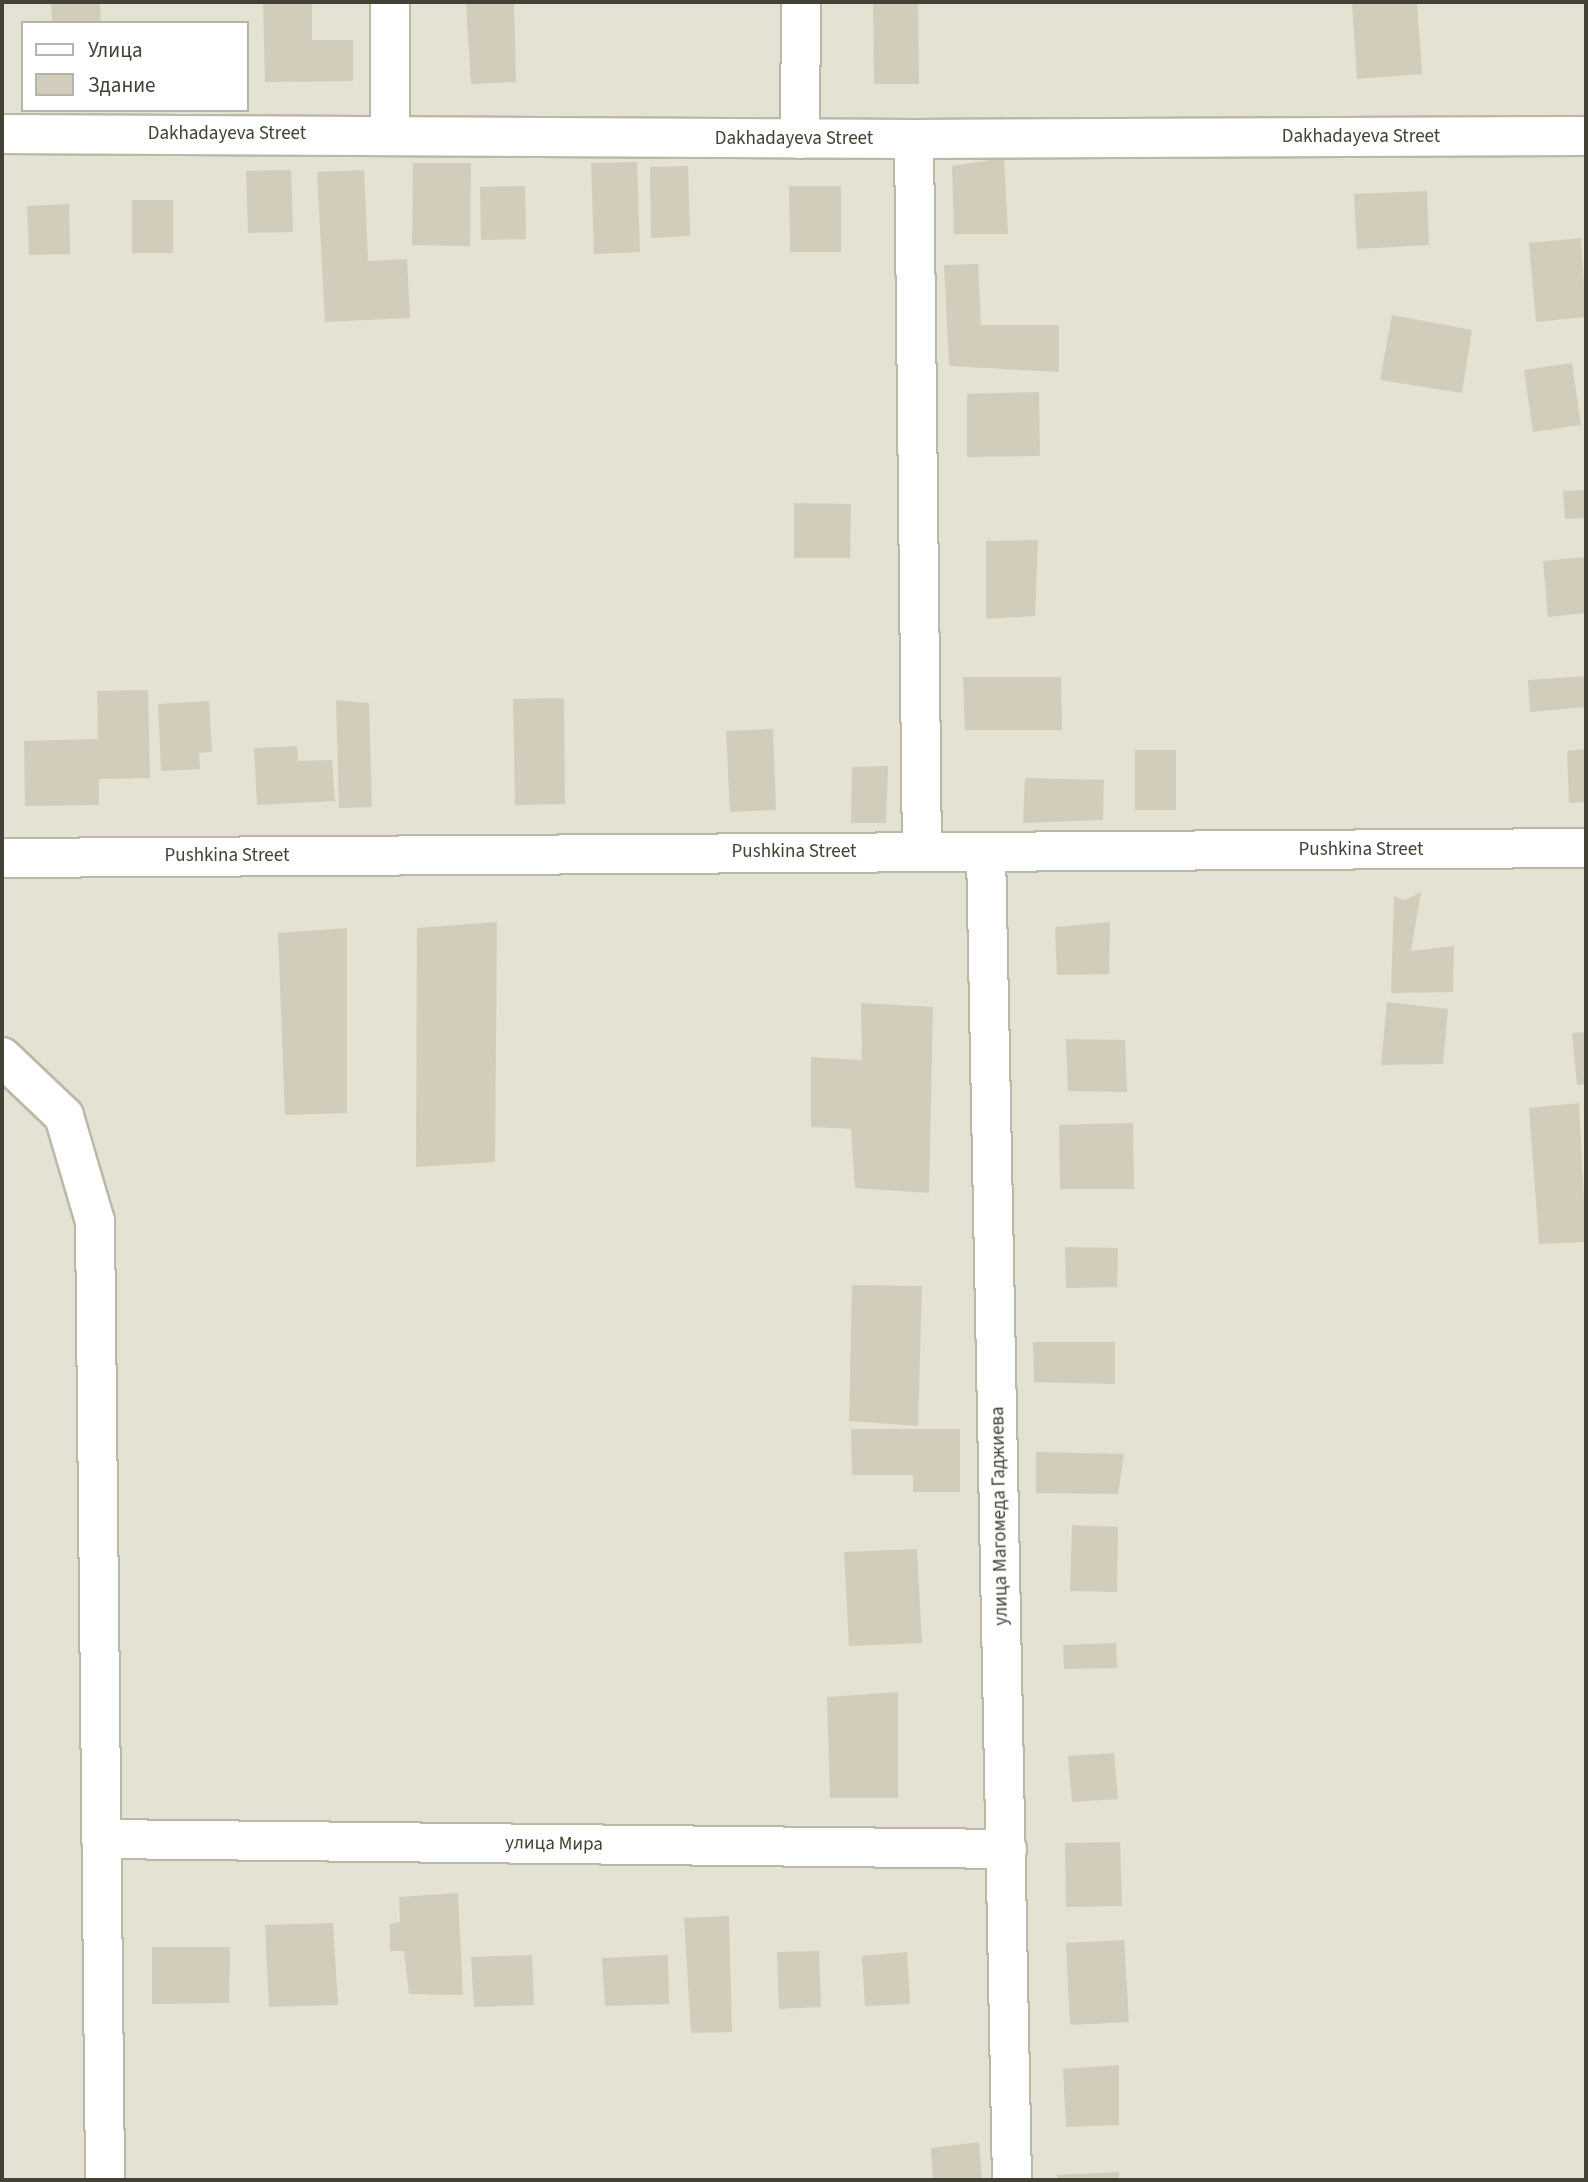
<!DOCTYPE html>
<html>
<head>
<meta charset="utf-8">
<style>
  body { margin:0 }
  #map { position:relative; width:1588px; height:2182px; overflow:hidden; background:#f1efe5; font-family:"Source Sans 3",sans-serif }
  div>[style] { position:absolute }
  .residential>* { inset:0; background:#e4e2d3 }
  .building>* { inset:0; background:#d2cdbb }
  .roads { filter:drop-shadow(2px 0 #bbb8a8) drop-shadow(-2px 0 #bbb8a8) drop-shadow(0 2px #bbb8a8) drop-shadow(0 -2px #bbb8a8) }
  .street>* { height:38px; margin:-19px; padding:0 19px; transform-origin:19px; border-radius:19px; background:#fff }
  span { translate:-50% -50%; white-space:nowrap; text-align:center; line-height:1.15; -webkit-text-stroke:6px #fff; paint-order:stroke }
  .street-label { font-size:19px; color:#434035 }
  .frame { position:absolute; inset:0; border:4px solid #434035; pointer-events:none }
  .legend { position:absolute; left:21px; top:21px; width:228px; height:91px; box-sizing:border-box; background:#fff; border:2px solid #b4b3ae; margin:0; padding:9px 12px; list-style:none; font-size:21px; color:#434035 }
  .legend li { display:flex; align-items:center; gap:14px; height:35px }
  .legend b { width:35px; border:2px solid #b4b3ae }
</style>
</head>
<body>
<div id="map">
  <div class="residential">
    <i style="clip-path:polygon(evenodd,2px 2px,1586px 2px,1586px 2180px,2px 2180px,2px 2px,23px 23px,247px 23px,247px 110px,23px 110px,23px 23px)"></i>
  </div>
  <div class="building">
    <i style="clip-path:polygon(51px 2px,100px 2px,101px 23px,52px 23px)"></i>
    <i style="clip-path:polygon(263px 2px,312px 2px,312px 40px,353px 40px,353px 81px,265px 82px)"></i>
    <i style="clip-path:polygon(466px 2px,514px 2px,516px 82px,471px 84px)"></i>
    <i style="clip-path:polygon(873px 2px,918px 2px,919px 84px,874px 84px)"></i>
    <i style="clip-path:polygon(1352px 2px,1417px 2px,1422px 74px,1357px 79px)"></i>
    <i style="clip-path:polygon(1004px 158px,1008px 234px,954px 234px,952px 166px)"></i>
    <i style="clip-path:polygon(637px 162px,640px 252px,594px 254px,591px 163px)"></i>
    <i style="clip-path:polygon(413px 163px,471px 163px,470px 246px,412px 245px)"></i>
    <i style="clip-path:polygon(688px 166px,690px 236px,651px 238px,650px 167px)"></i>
    <i style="clip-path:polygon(291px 170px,293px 232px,248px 233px,246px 171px)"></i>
    <i style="clip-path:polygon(364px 170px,368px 261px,407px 259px,410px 318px,325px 322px,317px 172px)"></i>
    <i style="clip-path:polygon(525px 186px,526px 239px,481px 240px,480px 187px)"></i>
    <i style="clip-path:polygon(789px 186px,841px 186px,841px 252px,790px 252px)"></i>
    <i style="clip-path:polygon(1427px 191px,1429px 245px,1357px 249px,1354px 194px)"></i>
    <i style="clip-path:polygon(132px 200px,173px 200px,173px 253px,132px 253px)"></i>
    <i style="clip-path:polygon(69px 204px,70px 254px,29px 255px,27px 206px)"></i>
    <i style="clip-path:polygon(1581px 238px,1586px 317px,1536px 322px,1529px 243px)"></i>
    <i style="clip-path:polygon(978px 264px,981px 325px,1059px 325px,1059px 372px,949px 366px,944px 265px)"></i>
    <i style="clip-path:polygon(1392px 315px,1472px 330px,1462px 393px,1380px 380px)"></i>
    <i style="clip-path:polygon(1572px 363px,1581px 425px,1533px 432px,1524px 370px)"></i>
    <i style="clip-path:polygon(1039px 392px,1040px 456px,967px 457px,967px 394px)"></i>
    <i style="clip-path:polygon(1586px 490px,1586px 518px,1565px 519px,1563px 491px)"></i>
    <i style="clip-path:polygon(794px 503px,851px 504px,850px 558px,794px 558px)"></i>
    <i style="clip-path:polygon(1038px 540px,1035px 616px,986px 619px,986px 541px)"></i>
    <i style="clip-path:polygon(1586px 557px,1586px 613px,1548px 617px,1543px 561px)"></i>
    <i style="clip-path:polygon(1586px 676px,1586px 707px,1530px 712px,1528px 680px)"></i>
    <i style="clip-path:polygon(963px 677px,1061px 677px,1062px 730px,965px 730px)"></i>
    <i style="clip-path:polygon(148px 690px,150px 778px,99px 779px,99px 805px,25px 806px,24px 741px,98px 739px,97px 691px)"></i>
    <i style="clip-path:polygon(564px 698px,565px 804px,515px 805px,513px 699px)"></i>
    <i style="clip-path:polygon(336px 700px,369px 703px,372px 807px,339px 808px)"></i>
    <i style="clip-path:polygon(209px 701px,212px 752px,199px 753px,200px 769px,161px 771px,158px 704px)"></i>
    <i style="clip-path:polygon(773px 729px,776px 810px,730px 812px,726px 731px)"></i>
    <i style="clip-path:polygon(297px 746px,298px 761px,332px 760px,335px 801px,257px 805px,254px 748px)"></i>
    <i style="clip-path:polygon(1586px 749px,1586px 802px,1569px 803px,1567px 751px)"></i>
    <i style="clip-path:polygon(1135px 750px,1176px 750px,1176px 810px,1135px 810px)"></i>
    <i style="clip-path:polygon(888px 766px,886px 823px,851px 823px,852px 767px)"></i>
    <i style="clip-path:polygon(1025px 778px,1104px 780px,1103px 820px,1023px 823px)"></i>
    <i style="clip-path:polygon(1421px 892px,1411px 951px,1454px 946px,1453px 992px,1391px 993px,1394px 896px,1405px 900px)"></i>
    <i style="clip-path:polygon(497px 922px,495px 1162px,416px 1167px,417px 928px)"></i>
    <i style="clip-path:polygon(1110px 922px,1109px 974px,1057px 975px,1055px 927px)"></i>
    <i style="clip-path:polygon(347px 928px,347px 1113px,285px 1115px,278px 933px)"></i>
    <i style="clip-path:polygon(1387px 1002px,1448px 1009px,1443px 1064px,1381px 1065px)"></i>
    <i style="clip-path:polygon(861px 1003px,933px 1007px,929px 1193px,855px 1188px,851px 1129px,811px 1127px,811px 1057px,862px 1060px)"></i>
    <i style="clip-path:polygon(1586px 1032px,1586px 1084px,1577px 1085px,1572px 1033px)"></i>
    <i style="clip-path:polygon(1066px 1039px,1125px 1040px,1127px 1092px,1068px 1091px)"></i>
    <i style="clip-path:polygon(1579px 1103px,1586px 1242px,1539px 1244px,1529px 1108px)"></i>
    <i style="clip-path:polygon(1133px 1123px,1134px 1189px,1060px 1189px,1059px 1125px)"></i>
    <i style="clip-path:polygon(1065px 1247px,1118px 1248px,1117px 1287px,1066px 1288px)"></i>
    <i style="clip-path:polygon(852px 1285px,922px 1286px,918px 1426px,849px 1421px)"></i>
    <i style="clip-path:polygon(1033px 1342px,1115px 1342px,1115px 1384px,1034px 1382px)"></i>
    <i style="clip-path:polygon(851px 1429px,960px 1429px,960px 1492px,913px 1492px,913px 1475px,852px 1475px)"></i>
    <i style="clip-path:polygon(1036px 1452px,1124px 1454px,1118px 1494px,1036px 1493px)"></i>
    <i style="clip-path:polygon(1072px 1525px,1118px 1527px,1117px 1592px,1070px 1591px)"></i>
    <i style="clip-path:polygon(917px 1549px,922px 1643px,849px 1646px,844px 1552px)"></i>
    <i style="clip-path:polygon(1116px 1643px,1117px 1668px,1064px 1669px,1063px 1645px)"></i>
    <i style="clip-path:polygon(898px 1692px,898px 1798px,830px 1798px,827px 1697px)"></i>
    <i style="clip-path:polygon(1114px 1753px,1118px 1799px,1072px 1802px,1068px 1756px)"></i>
    <i style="clip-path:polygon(1120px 1842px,1122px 1906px,1066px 1907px,1065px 1843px)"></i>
    <i style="clip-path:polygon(458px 1893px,463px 1995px,409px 1994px,404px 1951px,390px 1951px,390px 1924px,400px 1922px,399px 1897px)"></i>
    <i style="clip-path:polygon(729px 1916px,732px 2032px,691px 2033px,684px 1918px)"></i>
    <i style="clip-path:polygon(333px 1923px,338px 2005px,269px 2007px,265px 1925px)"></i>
    <i style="clip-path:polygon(1124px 1940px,1129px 2022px,1070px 2025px,1066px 1943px)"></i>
    <i style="clip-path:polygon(152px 1947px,230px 1947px,229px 2003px,152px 2004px)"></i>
    <i style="clip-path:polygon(819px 1951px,821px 2007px,779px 2009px,777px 1952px)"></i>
    <i style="clip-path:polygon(907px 1952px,910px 2004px,865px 2006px,862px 1956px)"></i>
    <i style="clip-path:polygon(532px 1955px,534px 2005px,474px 2007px,471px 1957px)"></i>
    <i style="clip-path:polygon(668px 1955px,669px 2004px,605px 2006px,602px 1958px)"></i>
    <i style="clip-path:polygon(1119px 2065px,1119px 2125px,1066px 2127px,1063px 2069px)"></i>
    <i style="clip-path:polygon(979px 2142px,982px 2180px,933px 2180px,931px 2148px)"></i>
    <i style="clip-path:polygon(1119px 2172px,1119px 2180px,1058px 2180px,1057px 2175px)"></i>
  </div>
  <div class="roads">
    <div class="street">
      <i style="left:2px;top:134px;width:912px;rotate:0.31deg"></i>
      <i style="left:914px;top:139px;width:672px;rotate:-0.26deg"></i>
      <i style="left:390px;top:134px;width:132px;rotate:-90deg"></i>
      <i style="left:800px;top:139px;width:137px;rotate:-89.6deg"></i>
      <i style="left:914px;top:139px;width:712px;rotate:89.36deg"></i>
      <i style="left:986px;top:852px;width:1328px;rotate:88.88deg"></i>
      <i style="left:2px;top:858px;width:1584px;rotate:-0.36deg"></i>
      <i style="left:2px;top:1057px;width:86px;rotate:43.6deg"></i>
      <i style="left:64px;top:1116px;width:109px;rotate:73.6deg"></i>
      <i style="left:95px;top:1221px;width:959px;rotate:89.4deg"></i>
      <i style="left:101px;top:1839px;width:906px;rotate:0.63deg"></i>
    </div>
  </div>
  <div class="street-label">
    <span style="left:227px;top:134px">Dakhadayeva Street</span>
    <span style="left:1361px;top:137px">Dakhadayeva Street</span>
    <span style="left:794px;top:139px">Dakhadayeva Street</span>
    <span style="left:1361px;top:850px">Pushkina Street</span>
    <span style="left:794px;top:852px">Pushkina Street</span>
    <span style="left:227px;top:856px">Pushkina Street</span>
    <span style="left:1000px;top:1516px;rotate:-91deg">улица Магомеда Гаджиева</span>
    <span style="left:554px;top:1844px;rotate:1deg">улица Мира</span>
  </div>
  <div class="frame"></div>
  <ul class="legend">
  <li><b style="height:9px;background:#fff"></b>Улица</li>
  <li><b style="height:19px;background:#d2cdbb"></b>Здание</li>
  </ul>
</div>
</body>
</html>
